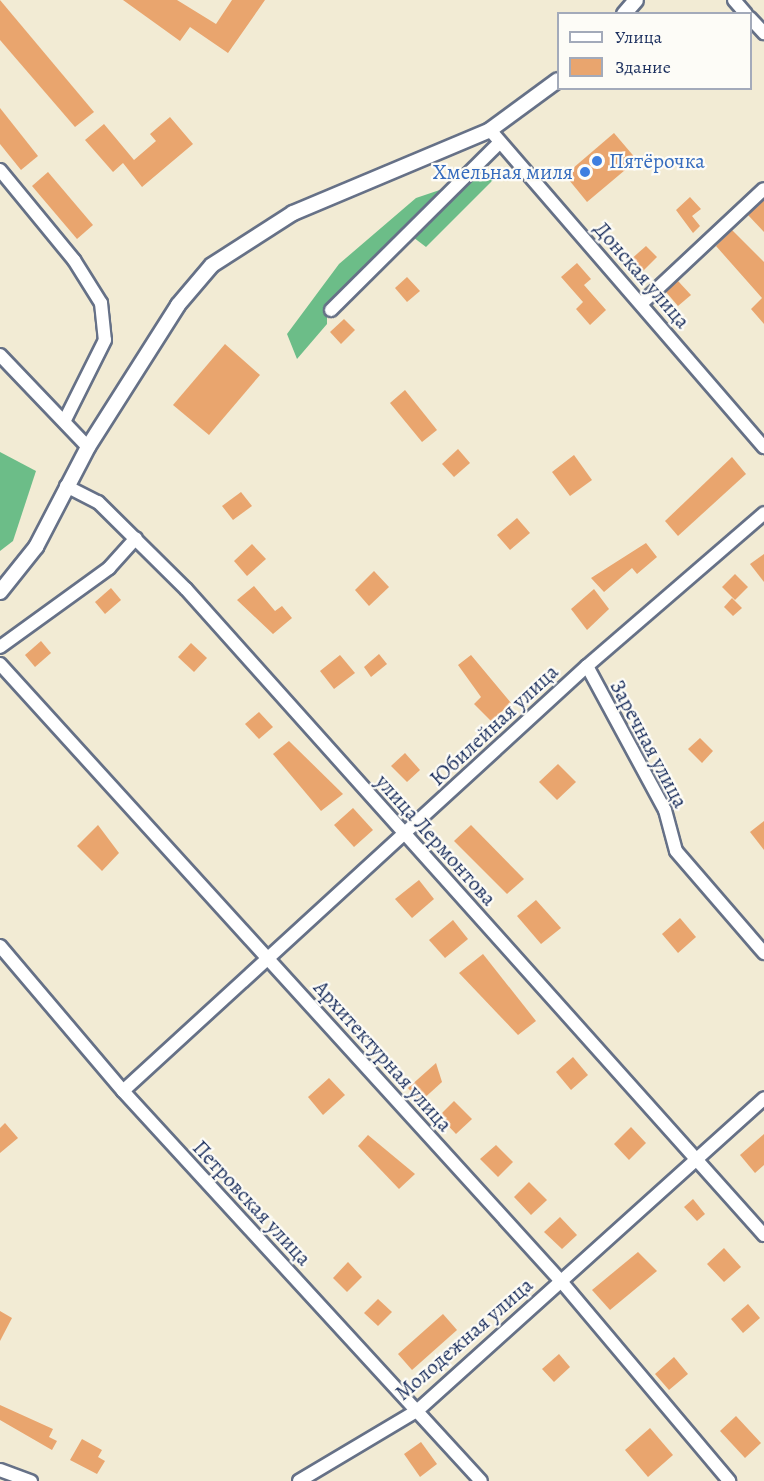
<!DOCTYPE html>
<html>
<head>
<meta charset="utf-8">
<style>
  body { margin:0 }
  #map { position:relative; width:764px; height:1481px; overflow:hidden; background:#f2ebd4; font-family:Alegreya,serif }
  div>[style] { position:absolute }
  .forest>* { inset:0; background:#6cbd88 }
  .building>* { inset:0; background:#e9a56e }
  .roads { filter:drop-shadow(2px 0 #667187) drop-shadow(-2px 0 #667187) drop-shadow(0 2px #667187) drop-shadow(0 -2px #667187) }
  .minor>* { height:12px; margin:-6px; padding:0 6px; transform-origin:6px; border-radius:6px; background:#fff }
  .tertiary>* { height:14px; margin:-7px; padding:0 7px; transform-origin:7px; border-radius:7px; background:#fff }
  .dots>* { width:16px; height:16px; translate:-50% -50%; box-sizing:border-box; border:3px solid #fdfcf7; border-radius:50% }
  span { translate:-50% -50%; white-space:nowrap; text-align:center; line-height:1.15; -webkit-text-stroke:4.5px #fdfcf7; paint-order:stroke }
  .shop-label { font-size:21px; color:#366cbe }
  .left { translate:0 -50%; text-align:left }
  .right { translate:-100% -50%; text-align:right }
  .street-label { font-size:21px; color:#1b2f5e }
  .legend { position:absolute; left:557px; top:12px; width:195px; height:78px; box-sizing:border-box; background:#fdfcf7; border:2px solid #a3aaba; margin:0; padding:8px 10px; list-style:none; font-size:18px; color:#1b2f5e }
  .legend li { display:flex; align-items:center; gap:12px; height:30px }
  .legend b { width:30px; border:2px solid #a3aaba }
</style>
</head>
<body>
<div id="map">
  <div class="forest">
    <i style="clip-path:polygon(505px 168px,426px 247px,405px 231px,327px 309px,327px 324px,297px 359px,287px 334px,339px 264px,416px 198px)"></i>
    <i style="clip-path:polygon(0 452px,36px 471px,13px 541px,0 551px)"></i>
  </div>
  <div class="building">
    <i style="clip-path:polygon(0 0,94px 112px,75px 127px,0 40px)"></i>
    <i style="clip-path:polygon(123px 0,177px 0,216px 24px,232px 0,265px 0,228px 53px,190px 27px,180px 41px)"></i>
    <i style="clip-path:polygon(0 108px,38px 156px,21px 170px,0 144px)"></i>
    <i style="clip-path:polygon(170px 117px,193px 144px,142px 187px,123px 163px,113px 172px,85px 140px,104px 124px,134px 160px,156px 141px,150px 134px)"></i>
    <i style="clip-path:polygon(614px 133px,637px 160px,587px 202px,565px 175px)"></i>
    <i style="clip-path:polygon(48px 172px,93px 225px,77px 239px,32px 186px)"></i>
    <i style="clip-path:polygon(690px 197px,701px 209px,692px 216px,700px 226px,693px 233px,676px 210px)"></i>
    <i style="clip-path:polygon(764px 200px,764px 232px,748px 215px)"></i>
    <i style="clip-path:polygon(732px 230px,764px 262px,764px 324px,751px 309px,762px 298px,716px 246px)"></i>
    <i style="clip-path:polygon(646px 246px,657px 257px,641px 273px,629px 261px)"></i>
    <i style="clip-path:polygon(577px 263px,591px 279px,584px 285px,606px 310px,590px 325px,576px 309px,583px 302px,561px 277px)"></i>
    <i style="clip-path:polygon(407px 277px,420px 291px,407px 302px,395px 288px)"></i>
    <i style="clip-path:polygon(678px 281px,691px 295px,678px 306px,666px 292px)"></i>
    <i style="clip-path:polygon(344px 319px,355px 330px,341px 344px,330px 332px)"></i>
    <i style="clip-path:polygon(225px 344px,260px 375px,209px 435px,173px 405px)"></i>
    <i style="clip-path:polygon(405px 390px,437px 430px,422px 442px,390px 403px)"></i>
    <i style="clip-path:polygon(458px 449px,470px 463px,454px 477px,442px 464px)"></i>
    <i style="clip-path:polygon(574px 455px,592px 480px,570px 496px,552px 472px)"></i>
    <i style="clip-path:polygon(732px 457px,746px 474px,678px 536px,665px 521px)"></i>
    <i style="clip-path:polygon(241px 492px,252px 506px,233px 520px,222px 506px)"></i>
    <i style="clip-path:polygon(517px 518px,530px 533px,510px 550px,497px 535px)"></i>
    <i style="clip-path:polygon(646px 543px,657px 557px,637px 574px,632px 568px,604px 592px,591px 578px)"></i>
    <i style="clip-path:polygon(252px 544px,266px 559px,247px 576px,234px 561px)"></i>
    <i style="clip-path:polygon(764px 554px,764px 582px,750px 564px)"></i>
    <i style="clip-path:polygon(374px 571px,389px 587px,369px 606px,355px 590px)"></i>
    <i style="clip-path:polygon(735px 574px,748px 587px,735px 600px,722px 587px)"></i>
    <i style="clip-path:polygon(254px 586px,275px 611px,282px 606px,292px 618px,273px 634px,237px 600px)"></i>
    <i style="clip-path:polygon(111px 588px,121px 600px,105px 614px,95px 602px)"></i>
    <i style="clip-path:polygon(594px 589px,609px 609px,587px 630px,571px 609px)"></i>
    <i style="clip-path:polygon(732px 598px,742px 608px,733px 616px,724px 607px)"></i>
    <i style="clip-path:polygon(41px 641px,51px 653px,35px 667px,25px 655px)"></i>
    <i style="clip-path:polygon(191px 643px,207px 658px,194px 672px,178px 657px)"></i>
    <i style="clip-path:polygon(379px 654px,387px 664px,371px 677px,364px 667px)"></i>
    <i style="clip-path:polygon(340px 655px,355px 673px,334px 689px,320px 671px)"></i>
    <i style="clip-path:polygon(471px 655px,511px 703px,491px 721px,474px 704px,481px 697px,458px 665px)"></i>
    <i style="clip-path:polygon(259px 712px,273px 727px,259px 739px,245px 724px)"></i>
    <i style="clip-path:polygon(700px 738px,713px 751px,702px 763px,688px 749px)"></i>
    <i style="clip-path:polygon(289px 741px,343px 794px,321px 811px,273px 754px)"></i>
    <i style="clip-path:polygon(405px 753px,420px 770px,407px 782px,391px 766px)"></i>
    <i style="clip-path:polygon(558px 764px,576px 782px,557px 800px,539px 782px)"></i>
    <i style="clip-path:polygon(353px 808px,373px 830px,354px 847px,334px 825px)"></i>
    <i style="clip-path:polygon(764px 821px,764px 850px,750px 832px)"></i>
    <i style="clip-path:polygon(98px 825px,119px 853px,102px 871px,77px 846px)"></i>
    <i style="clip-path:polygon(471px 825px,524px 879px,507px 894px,454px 841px)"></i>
    <i style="clip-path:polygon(419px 880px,434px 899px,412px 918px,395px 899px)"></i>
    <i style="clip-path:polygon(536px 900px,561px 928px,541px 944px,517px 916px)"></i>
    <i style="clip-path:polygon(680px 918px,696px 937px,678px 953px,662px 934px)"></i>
    <i style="clip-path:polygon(453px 920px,468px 939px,445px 958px,429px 940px)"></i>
    <i style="clip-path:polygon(483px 954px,536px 1021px,518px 1035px,459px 973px)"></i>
    <i style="clip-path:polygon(573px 1057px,588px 1075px,571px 1090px,556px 1072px)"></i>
    <i style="clip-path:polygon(436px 1063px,442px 1082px,420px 1102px,408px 1088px)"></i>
    <i style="clip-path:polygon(329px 1078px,345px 1095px,323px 1115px,308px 1097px)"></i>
    <i style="clip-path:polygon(454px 1101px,472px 1119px,456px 1134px,439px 1116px)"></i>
    <i style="clip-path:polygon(5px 1123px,18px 1138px,0 1153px,0 1128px)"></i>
    <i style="clip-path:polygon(631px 1127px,646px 1143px,629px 1160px,614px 1144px)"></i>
    <i style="clip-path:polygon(764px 1134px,764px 1165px,755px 1173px,740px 1155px)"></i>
    <i style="clip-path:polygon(368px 1135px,415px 1174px,399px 1189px,358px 1146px)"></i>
    <i style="clip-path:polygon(496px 1145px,513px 1162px,498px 1177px,480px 1159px)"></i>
    <i style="clip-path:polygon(529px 1182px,547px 1200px,531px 1215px,514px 1197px)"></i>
    <i style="clip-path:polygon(693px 1199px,705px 1214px,697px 1221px,684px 1207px)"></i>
    <i style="clip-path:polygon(560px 1217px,577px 1235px,562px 1249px,544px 1232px)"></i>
    <i style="clip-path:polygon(724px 1248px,741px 1267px,724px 1282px,707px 1264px)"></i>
    <i style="clip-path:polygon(638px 1252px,657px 1271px,610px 1310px,592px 1290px)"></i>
    <i style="clip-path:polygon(348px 1262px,362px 1277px,347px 1292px,333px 1278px)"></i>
    <i style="clip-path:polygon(378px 1299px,392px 1312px,378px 1326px,364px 1313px)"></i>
    <i style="clip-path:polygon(748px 1304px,760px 1318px,743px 1333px,731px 1319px)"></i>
    <i style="clip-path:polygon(0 1311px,12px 1318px,0 1341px)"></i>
    <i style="clip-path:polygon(443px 1314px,457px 1330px,412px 1370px,398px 1354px)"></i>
    <i style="clip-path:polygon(559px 1354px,570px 1367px,554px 1382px,542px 1369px)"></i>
    <i style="clip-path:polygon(674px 1357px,688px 1374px,669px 1390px,655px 1374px)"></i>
    <i style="clip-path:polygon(0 1405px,53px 1429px,49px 1437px,57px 1441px,52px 1450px,0 1420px)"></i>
    <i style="clip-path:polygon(736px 1416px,761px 1443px,745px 1458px,720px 1431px)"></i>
    <i style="clip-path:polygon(650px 1428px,673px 1455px,648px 1477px,625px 1450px)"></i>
    <i style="clip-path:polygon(82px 1439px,102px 1450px,98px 1457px,105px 1461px,97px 1474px,70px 1460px)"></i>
    <i style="clip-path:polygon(421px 1442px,437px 1464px,420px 1477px,404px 1454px)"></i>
  </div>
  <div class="roads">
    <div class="minor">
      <i style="left:734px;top:0;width:18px;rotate:49deg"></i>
      <i style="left:750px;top:18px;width:21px;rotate:47deg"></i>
      <i style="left:490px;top:130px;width:419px;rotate:49.2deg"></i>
      <i style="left:0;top:170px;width:117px;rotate:50.6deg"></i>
      <i style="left:74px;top:260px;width:51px;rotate:57.9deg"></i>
      <i style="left:101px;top:303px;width:37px;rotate:84deg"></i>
      <i style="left:105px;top:340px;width:89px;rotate:116.6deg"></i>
      <i style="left:641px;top:304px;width:168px;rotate:-43.1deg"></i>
      <i style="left:331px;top:310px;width:238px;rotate:-44.8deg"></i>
      <i style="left:0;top:355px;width:127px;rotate:46.3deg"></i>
      <i style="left:66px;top:486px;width:36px;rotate:27deg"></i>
      <i style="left:98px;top:502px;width:124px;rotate:44.7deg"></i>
      <i style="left:186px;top:589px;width:867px;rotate:48.18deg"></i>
      <i style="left:0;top:647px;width:135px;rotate:-35.9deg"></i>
      <i style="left:109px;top:568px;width:40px;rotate:-48deg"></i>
      <i style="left:0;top:664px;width:832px;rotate:47.73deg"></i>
      <i style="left:560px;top:1280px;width:263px;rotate:49.9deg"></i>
      <i style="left:587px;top:666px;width:164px;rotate:61.6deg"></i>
      <i style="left:665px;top:810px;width:42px;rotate:75deg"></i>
      <i style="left:676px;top:851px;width:135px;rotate:49.2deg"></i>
      <i style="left:0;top:946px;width:190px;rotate:49.7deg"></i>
      <i style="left:123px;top:1091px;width:529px;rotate:47.45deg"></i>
      <i style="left:123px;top:1091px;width:629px;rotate:-42.49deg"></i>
      <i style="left:587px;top:666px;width:234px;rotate:-40.8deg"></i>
      <i style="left:0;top:1470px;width:33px;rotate:20deg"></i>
      <i style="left:299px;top:1481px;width:139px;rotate:-30.8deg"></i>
      <i style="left:418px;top:1410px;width:466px;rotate:-42deg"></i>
    </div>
    <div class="tertiary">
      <i style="left:624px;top:14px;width:18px;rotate:-49deg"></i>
      <i style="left:0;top:592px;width:58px;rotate:-51.3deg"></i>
      <i style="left:36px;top:547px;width:113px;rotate:-62.5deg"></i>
      <i style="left:88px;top:447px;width:168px;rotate:-57.6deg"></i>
      <i style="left:178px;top:305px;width:52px;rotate:-49.6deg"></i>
      <i style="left:212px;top:265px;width:96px;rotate:-32.7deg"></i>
      <i style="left:293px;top:213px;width:214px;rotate:-22.8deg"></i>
      <i style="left:490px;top:130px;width:84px;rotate:-36.3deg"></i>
    </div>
  </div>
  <div class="dots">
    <i style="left:597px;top:161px;background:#3f7fe0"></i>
    <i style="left:585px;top:172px;background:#3f7fe0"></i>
  </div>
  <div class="shop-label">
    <span class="left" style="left:609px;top:161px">Пятёрочка</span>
    <span class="right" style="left:573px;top:172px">Хмельная миля</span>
  </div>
  <div class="street-label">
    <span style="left:642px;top:275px;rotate:49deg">Донская улица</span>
    <span style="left:494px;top:725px;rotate:-43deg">Юбилейная улица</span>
    <span style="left:649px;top:744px;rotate:62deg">Заречная улица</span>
    <span style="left:436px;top:840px;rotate:48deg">улица Лермонтова</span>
    <span style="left:383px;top:1056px;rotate:48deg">Архитектурная улица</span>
    <span style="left:252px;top:1203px;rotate:47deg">Петровская улица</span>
    <span style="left:464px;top:1339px;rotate:-41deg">Молодежная улица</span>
  </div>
  <ul class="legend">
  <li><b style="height:8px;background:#fff"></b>Улица</li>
  <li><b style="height:16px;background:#e9a56e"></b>Здание</li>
  </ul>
</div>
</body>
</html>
